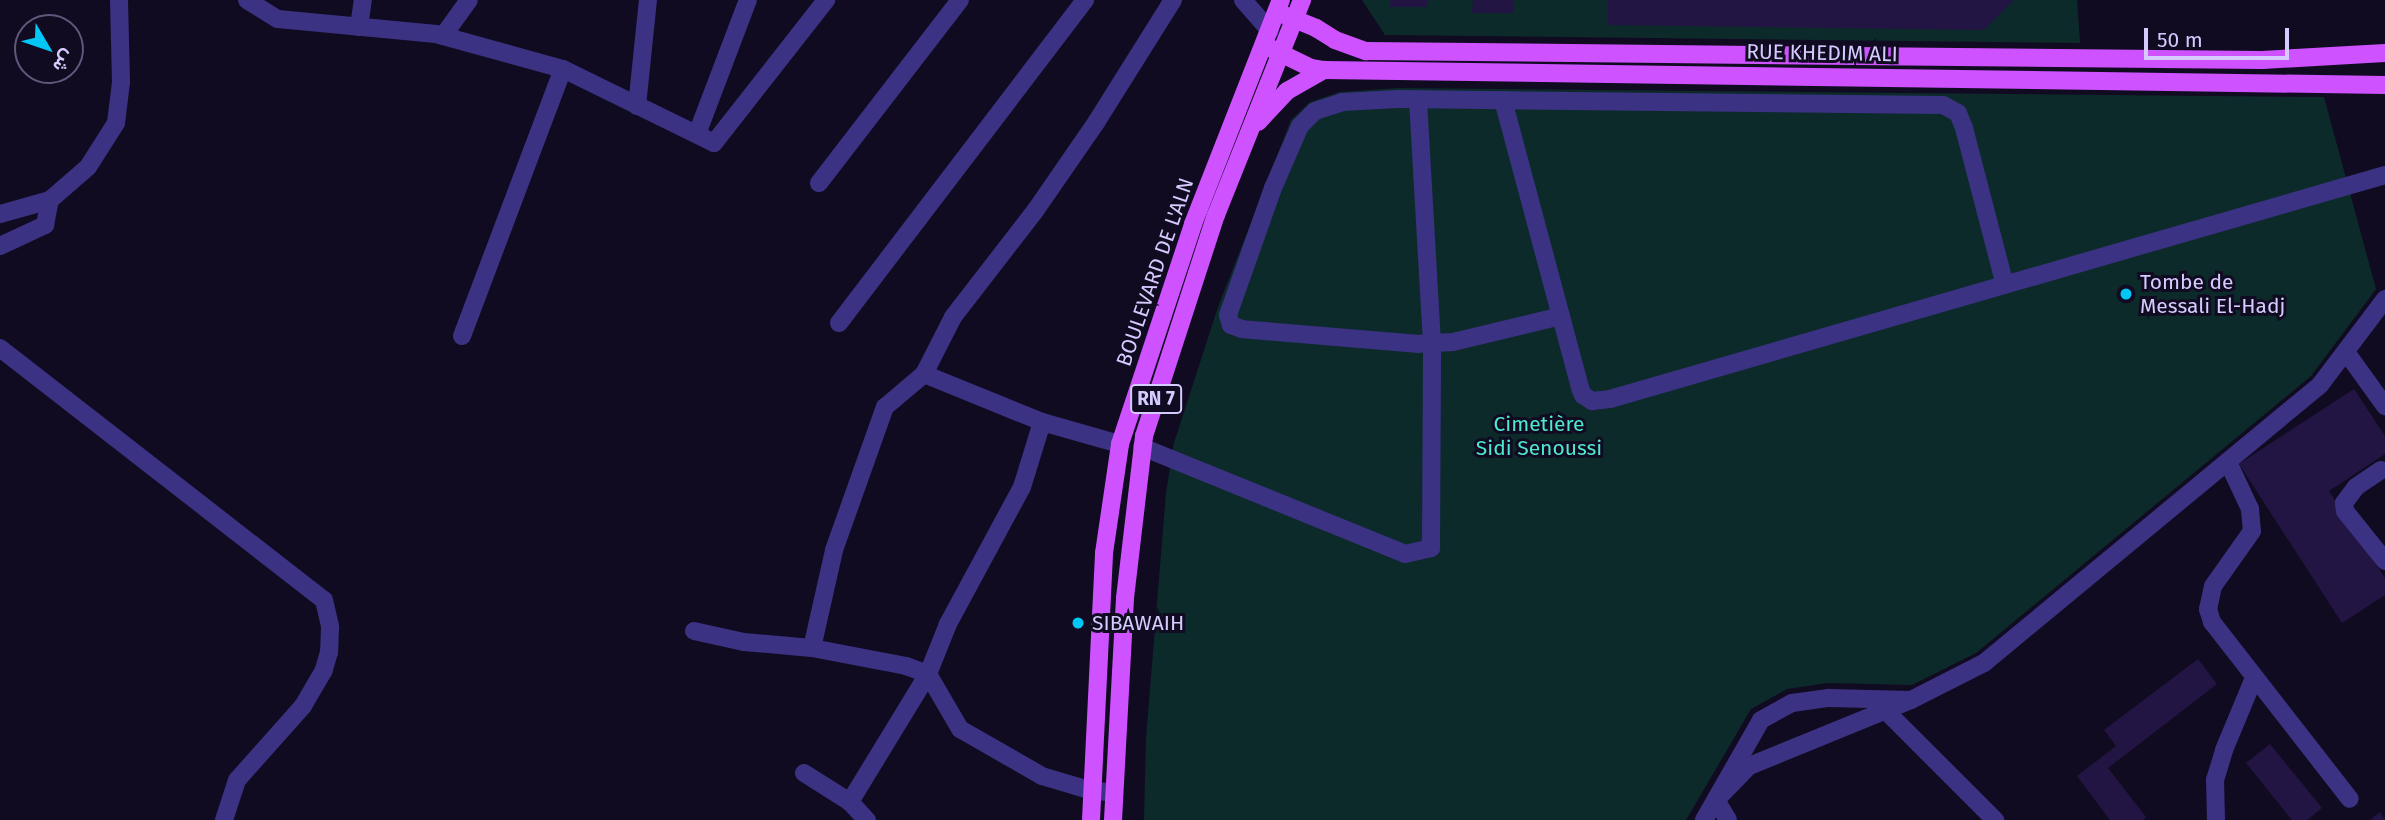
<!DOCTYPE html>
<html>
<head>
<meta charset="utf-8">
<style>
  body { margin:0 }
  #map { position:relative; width:2385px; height:820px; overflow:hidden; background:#110b21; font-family:"Fira Sans",Vazirmatn,sans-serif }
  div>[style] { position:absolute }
  .green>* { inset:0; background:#0d2a2b }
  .building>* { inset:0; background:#231543 }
  .minor>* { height:18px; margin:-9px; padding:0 9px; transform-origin:9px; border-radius:9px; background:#3c3284 }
  .major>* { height:18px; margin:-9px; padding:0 9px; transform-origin:9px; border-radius:9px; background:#ce52ff }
  .dots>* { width:19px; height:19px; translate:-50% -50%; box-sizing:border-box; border:4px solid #110b21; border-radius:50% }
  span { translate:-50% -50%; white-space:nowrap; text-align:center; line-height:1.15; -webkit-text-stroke:6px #110b21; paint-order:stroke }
  .shield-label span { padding:2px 5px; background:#110b21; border:2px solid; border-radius:5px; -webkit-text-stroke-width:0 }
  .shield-label { font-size:19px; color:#d5cbff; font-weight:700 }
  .street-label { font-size:21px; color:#d5cbff }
  .poi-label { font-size:21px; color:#d5cbff }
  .left { translate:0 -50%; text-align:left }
  .park-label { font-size:21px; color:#4de9d0 }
  .north { position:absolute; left:14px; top:14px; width:70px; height:70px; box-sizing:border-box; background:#110b21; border:2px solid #5f587a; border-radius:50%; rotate:129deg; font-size:19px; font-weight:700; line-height:28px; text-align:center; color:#d5cbff }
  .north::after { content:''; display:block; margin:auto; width:24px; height:32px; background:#00c7f6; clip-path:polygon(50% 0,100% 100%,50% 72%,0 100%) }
  .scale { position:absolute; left:2144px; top:28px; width:145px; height:32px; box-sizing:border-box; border:4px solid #d5cbff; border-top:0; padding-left:9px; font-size:21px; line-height:24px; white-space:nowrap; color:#d5cbff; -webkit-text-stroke:5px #110b21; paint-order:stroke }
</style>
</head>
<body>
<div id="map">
  <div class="green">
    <i style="clip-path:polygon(1362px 0,2077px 0,2080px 43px,1385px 35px)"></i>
    <i style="clip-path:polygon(1398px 88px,2324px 97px,2376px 289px,2311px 376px,1976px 653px,1912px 685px,1828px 683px,1787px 689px,1751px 709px,1686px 820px,1144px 820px,1146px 738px,1166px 493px,1174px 443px,1218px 307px,1291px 120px,1310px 102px,1340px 92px)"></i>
  </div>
  <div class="building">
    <i style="clip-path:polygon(1390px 0,1428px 0,1427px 7px,1390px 7px)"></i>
    <i style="clip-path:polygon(1473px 0,1514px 0,1514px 13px,1472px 13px)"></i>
    <i style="clip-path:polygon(1608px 0,2014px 0,1984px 30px,1608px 25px)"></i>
    <i style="clip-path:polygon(2354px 389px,2385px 436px,2385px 454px,2329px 491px,2385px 578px,2385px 595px,2342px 623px,2239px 464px)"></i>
    <i style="clip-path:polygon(2198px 659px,2217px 684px,2108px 768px,2146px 817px,2143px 820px,2110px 820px,2077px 776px,2116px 746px,2104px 730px)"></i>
    <i style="clip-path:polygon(2270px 744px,2322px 808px,2307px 820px,2292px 820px,2246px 763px)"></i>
    <i style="clip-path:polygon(2380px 812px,2385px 820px,2370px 820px)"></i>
  </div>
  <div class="minor">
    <i style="left:247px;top:0;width:36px;rotate:32deg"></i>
    <i style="left:278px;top:19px;width:159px;rotate:5.4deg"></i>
    <i style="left:436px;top:34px;width:132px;rotate:15.4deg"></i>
    <i style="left:563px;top:69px;width:168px;rotate:26.1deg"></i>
    <i style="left:714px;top:143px;width:182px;rotate:-51.9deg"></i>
    <i style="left:1243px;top:0;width:41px;rotate:48.9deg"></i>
    <i style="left:359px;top:27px;width:27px;rotate:-82deg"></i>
    <i style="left:443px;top:36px;width:44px;rotate:-54.2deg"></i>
    <i style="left:1503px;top:100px;width:298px;rotate:75deg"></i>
    <i style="left:1580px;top:388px;width:8px;rotate:67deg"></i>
    <i style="left:1583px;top:395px;width:11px;rotate:34deg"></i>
    <i style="left:1592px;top:401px;width:18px;rotate:-6deg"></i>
    <i style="left:1610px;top:399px;width:807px;rotate:-16.12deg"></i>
    <i style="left:637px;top:106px;width:107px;rotate:-84.1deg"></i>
    <i style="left:697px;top:134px;width:143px;rotate:-69.2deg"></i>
    <i style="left:819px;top:183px;width:231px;rotate:-52.4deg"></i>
    <i style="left:0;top:214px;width:52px;rotate:-15.6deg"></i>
    <i style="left:50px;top:200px;width:50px;rotate:-41deg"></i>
    <i style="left:88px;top:167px;width:52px;rotate:-57.5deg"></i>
    <i style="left:116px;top:123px;width:41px;rotate:-83deg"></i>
    <i style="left:121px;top:82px;width:82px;rotate:-91.4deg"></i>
    <i style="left:0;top:246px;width:50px;rotate:-25deg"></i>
    <i style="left:45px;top:225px;width:25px;rotate:-79deg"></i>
    <i style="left:1561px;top:316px;width:111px;rotate:166.5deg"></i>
    <i style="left:1453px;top:342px;width:34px;rotate:177deg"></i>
    <i style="left:1419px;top:344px;width:178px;rotate:-175.2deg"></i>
    <i style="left:1242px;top:329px;width:12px;rotate:-160deg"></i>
    <i style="left:1231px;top:325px;width:10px;rotate:-107deg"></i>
    <i style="left:1228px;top:315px;width:135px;rotate:-70.5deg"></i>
    <i style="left:1273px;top:188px;width:68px;rotate:-66.5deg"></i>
    <i style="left:1300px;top:126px;width:21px;rotate:-45deg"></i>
    <i style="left:1315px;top:111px;width:28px;rotate:-18deg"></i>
    <i style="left:1342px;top:102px;width:56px;rotate:-3.1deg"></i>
    <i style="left:1398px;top:99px;width:545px;rotate:0.63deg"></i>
    <i style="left:1943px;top:105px;width:17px;rotate:28deg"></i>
    <i style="left:1958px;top:113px;width:16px;rotate:68deg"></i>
    <i style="left:1964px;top:128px;width:162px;rotate:75.4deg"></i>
    <i style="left:839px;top:323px;width:406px;rotate:-52.7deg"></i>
    <i style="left:462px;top:336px;width:285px;rotate:-69.3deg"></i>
    <i style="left:0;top:348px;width:410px;rotate:37.9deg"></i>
    <i style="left:324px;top:600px;width:28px;rotate:77deg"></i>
    <i style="left:330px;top:627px;width:25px;rotate:92deg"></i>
    <i style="left:329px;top:652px;width:19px;rotate:106deg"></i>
    <i style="left:324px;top:670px;width:42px;rotate:120.3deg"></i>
    <i style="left:303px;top:706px;width:99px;rotate:131.7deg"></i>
    <i style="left:237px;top:780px;width:42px;rotate:108deg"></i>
    <i style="left:2346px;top:352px;width:67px;rotate:54.2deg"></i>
    <i style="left:924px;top:374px;width:127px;rotate:22.1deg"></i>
    <i style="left:1042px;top:422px;width:81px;rotate:15.8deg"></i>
    <i style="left:1042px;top:422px;width:68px;rotate:107.1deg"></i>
    <i style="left:1022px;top:487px;width:156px;rotate:118.4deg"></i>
    <i style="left:948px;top:624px;width:54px;rotate:111.8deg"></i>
    <i style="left:928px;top:674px;width:64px;rotate:59.8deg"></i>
    <i style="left:960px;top:729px;width:95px;rotate:29.8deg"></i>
    <i style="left:1042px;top:776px;width:52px;rotate:16.7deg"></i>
    <i style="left:1092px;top:791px;width:22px;rotate:3deg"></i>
    <i style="left:1142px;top:447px;width:284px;rotate:22.1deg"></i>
    <i style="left:1405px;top:554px;width:27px;rotate:-13deg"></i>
    <i style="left:1431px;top:548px;width:205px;rotate:-89.7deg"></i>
    <i style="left:1432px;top:343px;width:244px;rotate:-93.3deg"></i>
    <i style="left:2228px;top:462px;width:52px;rotate:64.9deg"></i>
    <i style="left:2250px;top:509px;width:22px;rotate:85deg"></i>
    <i style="left:2252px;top:531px;width:67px;rotate:125.3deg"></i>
    <i style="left:2213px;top:586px;width:24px;rotate:102deg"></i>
    <i style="left:2208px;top:609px;width:14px;rotate:73deg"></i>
    <i style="left:2212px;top:622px;width:224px;rotate:52.1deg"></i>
    <i style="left:2381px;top:470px;width:30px;rotate:146deg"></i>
    <i style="left:2356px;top:487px;width:20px;rotate:127deg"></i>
    <i style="left:2344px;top:503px;width:8px;rotate:83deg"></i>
    <i style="left:2345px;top:511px;width:64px;rotate:51.3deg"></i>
    <i style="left:694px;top:631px;width:51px;rotate:12.4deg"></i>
    <i style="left:744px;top:642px;width:68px;rotate:5deg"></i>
    <i style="left:812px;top:648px;width:96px;rotate:10.8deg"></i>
    <i style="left:906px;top:666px;width:23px;rotate:20deg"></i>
    <i style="left:928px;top:674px;width:150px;rotate:121.4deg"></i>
    <i style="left:850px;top:802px;width:25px;rotate:47deg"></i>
    <i style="left:812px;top:648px;width:100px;rotate:-77.3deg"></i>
    <i style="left:834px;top:550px;width:152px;rotate:-70.4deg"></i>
    <i style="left:885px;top:407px;width:51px;rotate:-40.2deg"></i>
    <i style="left:924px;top:374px;width:64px;rotate:-63deg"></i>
    <i style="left:953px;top:317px;width:134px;rotate:-52.3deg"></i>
    <i style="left:1035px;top:211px;width:109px;rotate:-55.4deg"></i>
    <i style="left:1097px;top:121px;width:143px;rotate:-57.9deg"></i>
    <i style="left:1911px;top:700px;width:82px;rotate:-26.9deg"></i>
    <i style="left:1984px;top:663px;width:436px;rotate:-39.6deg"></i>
    <i style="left:2320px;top:385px;width:108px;rotate:-52.9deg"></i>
    <i style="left:1885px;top:710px;width:156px;rotate:45deg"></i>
    <i style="left:804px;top:773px;width:54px;rotate:32.2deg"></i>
    <i style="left:1716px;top:800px;width:23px;rotate:59deg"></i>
    <i style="left:1704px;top:820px;width:115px;rotate:-60.3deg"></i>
    <i style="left:1761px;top:720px;width:35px;rotate:-29deg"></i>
    <i style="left:1792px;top:703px;width:37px;rotate:-8deg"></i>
    <i style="left:1829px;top:698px;width:82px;rotate:1.4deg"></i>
    <i style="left:1911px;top:700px;width:175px;rotate:157.8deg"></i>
    <i style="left:1749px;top:766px;width:47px;rotate:134.1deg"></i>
    <i style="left:2216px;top:820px;width:40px;rotate:-91.4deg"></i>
    <i style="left:2215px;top:780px;width:31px;rotate:-73deg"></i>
    <i style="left:2224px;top:750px;width:78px;rotate:-67.4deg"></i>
  </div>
  <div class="major">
    <i style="left:1277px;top:12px;width:42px;rotate:22.3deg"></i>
    <i style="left:1316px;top:28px;width:22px;rotate:32deg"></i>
    <i style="left:1335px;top:40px;width:33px;rotate:20deg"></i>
    <i style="left:1366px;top:51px;width:896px;rotate:0.58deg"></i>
    <i style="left:2262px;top:60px;width:123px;rotate:-3.3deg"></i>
    <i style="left:1264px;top:45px;width:52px;rotate:26.1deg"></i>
    <i style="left:1311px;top:68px;width:13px;rotate:9deg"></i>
    <i style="left:1324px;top:70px;width:1061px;rotate:0.81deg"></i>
    <i style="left:1258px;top:122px;width:42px;rotate:-46.9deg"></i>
    <i style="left:1287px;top:91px;width:43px;rotate:-29.6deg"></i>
    <i style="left:1091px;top:820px;width:267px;rotate:-87.2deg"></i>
    <i style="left:1104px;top:553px;width:110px;rotate:-81.6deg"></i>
    <i style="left:1120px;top:444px;width:232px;rotate:-71.6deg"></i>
    <i style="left:1193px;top:224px;width:241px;rotate:-68.6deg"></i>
    <i style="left:1113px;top:820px;width:222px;rotate:-86.9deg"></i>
    <i style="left:1125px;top:598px;width:163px;rotate:-83.3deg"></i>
    <i style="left:1144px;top:436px;width:232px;rotate:-72deg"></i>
    <i style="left:1216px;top:215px;width:232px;rotate:-68.2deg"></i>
  </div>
  <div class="dots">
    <i style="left:2126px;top:294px;background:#00c7f6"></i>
    <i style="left:1078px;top:623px;background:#00c7f6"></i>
  </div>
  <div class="shield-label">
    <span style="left:1156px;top:399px">RN 7</span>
  </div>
  <div class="street-label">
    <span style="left:1822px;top:53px;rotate:1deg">RUE KHEDIM ALI</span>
    <span style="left:1155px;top:272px;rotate:-71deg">BOULEVARD DE L'ALN</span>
  </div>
  <div class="poi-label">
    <span class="left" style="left:2140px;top:294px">Tombe de<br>Messali El-Hadj</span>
    <span class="left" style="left:1092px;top:623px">SIBAWAIH</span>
  </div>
  <div class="park-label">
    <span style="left:1539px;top:436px">Cimetière<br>Sidi Senoussi</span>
  </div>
  <div class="north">ش</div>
  <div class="scale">50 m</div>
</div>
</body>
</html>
